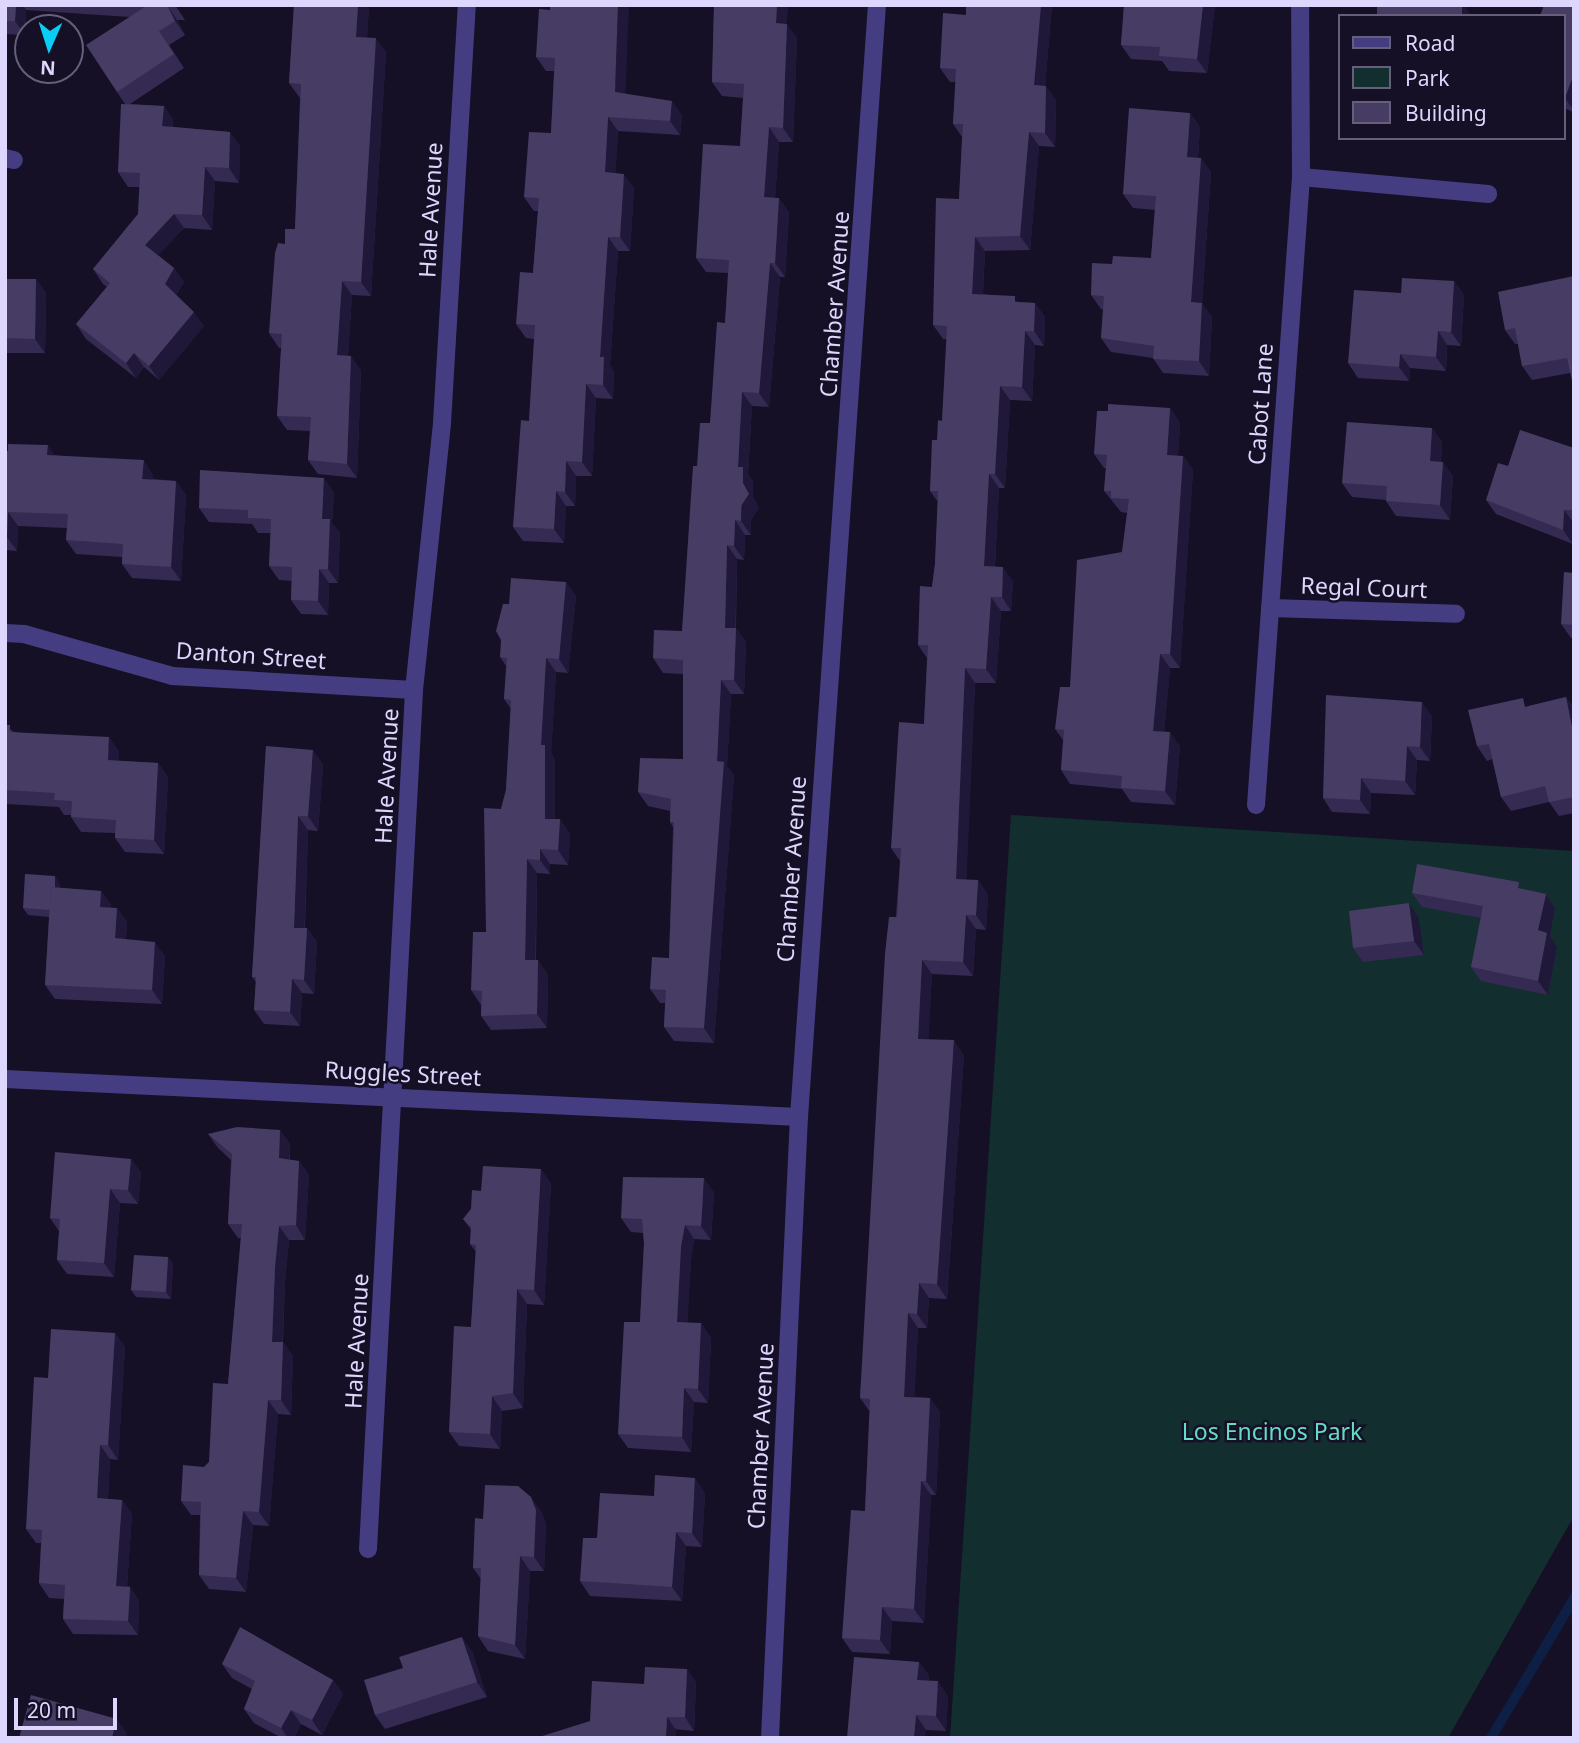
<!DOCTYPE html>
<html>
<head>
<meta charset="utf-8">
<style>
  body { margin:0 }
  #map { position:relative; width:1579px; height:1743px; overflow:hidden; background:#151025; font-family:"Noto Sans",sans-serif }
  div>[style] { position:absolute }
  .green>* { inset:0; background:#132e2f }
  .stream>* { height:10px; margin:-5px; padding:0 5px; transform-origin:5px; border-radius:5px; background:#0e1f46 }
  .minor>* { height:18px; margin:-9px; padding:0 9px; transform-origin:9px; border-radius:9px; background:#453d82 }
  .wall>* { inset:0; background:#352a52 }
  .shaded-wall>* { inset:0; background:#201838 }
  .building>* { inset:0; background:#473c64 }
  span { translate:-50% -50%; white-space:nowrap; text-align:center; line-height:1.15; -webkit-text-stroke:5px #151025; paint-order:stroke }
  .street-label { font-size:23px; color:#ddd6fd }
  .park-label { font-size:23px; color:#64dbc6 }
  .frame { position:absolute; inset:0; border:7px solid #ddd6fd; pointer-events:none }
  .legend { position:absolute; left:1338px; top:14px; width:228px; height:126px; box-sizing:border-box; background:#151025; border:2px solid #655f7b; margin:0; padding:9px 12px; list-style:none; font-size:21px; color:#ddd6fd }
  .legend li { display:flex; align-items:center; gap:14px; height:35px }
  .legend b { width:35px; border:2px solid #655f7b }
  .north { position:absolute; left:14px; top:14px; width:70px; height:70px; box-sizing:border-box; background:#151025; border:2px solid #655f7b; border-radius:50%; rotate:183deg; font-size:19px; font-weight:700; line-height:28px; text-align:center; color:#ddd6fd }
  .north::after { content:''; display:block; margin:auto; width:24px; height:32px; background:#0acdf5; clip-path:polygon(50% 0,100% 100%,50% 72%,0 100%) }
  .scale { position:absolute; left:14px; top:1698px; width:103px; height:32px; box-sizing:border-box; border:4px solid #ddd6fd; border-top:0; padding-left:9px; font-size:21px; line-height:24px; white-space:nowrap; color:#ddd6fd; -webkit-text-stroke:5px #151025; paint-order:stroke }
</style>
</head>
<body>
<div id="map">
  <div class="green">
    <i style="clip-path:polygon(1011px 815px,1574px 851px,1574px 1516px,1448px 1738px,950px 1738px)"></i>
  </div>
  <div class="stream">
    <i style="left:1491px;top:1738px;width:163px;rotate:-59.3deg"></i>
  </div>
  <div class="minor">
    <i style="left:5px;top:158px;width:9px;rotate:13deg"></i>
    <i style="left:1301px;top:177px;width:188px;rotate:5.2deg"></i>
    <i style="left:1270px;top:608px;width:186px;rotate:1.8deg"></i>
    <i style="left:5px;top:633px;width:19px;rotate:3deg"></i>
    <i style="left:24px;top:634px;width:154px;rotate:15.8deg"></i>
    <i style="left:172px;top:676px;width:242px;rotate:3.3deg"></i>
    <i style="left:1256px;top:805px;width:630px;rotate:-85.9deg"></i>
    <i style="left:1301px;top:177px;width:172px;rotate:-90.3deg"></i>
    <i style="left:5px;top:1079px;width:795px;rotate:2.74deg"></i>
    <i style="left:368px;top:1549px;width:860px;rotate:-86.93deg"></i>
    <i style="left:414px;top:690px;width:268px;rotate:-84deg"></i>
    <i style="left:442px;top:423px;width:419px;rotate:-86.6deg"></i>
    <i style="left:770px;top:1738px;width:622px;rotate:-87.33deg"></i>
    <i style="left:799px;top:1117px;width:1115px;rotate:-85.99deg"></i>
  </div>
  <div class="wall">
    <i style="clip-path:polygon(5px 5px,175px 5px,185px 20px,177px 20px,185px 35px,169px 45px,184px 68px,130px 104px,164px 106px,173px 120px,173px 127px,230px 132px,240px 146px,239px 183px,215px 181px,212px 230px,184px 228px,158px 255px,174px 268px,184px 282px,176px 295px,204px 326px,159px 380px,144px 367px,136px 378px,86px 339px,76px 324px,107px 287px,103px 284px,93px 269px,138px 214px,140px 187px,128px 187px,118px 172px,125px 104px,117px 92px,130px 17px,26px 10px,25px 35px,5px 34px)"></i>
    <i style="clip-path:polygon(294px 5px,369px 5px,367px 37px,386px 52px,371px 296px,352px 295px,348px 355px,361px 370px,357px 478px,318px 474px,308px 460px,310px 431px,287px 430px,277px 416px,281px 348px,279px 348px,269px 333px,285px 244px,295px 229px,300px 98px,289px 83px)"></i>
    <i style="clip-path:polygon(714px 5px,788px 5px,786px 24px,797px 38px,793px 142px,779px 142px,775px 198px,779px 198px,789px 213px,785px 277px,780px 277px,769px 407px,752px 406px,748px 474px,753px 481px,753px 497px,759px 508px,751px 520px,751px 535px,745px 535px,744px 560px,737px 559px,736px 628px,746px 642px,744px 694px,731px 694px,727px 766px,734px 776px,714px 1043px,674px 1041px,664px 1027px,665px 1003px,660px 1003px,650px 989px,669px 958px,673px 827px,670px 822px,670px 811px,648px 806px,638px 792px,683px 759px,683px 674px,663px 673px,653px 658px,682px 631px,697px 466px,710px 423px,725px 323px,728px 273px,706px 272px,696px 258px,740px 146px,743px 98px,722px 96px,712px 82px)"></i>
    <i style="clip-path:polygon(966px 5px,1052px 5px,1045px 86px,1056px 100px,1055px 147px,1039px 146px,1030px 250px,985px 251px,983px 294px,1019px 302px,1035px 303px,1045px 317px,1044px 346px,1035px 345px,1032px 401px,1010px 400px,1005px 488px,999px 488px,995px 566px,1013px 581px,1011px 611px,1001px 611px,996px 683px,975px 683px,966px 880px,978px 880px,988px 895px,986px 930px,976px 929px,973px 976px,932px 974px,928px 1039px,964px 1055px,947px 1299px,929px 1298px,927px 1328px,918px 1328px,914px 1397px,930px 1398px,940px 1412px,936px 1495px,931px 1495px,924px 1623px,892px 1621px,890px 1654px,852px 1652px,842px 1638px,865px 1511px,870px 1412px,860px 1398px,900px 861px,891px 848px,924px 724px,927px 658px,918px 645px,932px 587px,935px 564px,938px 502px,930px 491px,937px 440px,942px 421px,947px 339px,943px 339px,933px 325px,959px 199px,962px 137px,953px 124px,956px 82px,950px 82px,940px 68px,966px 15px)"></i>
    <i style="clip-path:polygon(1124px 5px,1215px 5px,1207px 73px,1169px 71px,1162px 61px,1131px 59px,1121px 45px)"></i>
    <i style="clip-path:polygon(1574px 8px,1574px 112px,1563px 108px,1563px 16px)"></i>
    <i style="clip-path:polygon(550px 10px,625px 94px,682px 115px,680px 135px,618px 131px,615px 173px,634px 188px,630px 251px,618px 251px,610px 365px,614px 372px,613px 399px,596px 398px,592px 476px,576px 476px,575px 506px,566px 506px,564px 543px,523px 541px,513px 527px,529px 421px,534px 339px,526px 338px,516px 324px,533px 273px,538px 211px,534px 211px,524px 197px,551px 133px,554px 71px,546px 71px,536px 57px)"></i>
    <i style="clip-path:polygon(1190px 113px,1200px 127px,1198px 158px,1201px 158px,1211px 172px,1202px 303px,1212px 317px,1209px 376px,1163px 373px,1153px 358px,1111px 352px,1101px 338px,1103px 310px,1101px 309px,1091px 295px,1112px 264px,1151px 258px,1155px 210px,1133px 208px,1123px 194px)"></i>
    <i style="clip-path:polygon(1574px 276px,1570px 373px,1532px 380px,1522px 366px,1518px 344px,1515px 344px,1505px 330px)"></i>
    <i style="clip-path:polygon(5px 279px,36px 279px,46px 293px,45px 353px,5px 353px)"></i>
    <i style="clip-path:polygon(1454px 281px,1464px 295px,1461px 346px,1447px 345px,1446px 371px,1410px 368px,1409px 381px,1358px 378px,1348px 363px,1401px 293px)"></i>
    <i style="clip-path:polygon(1170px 408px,1180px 423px,1178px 456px,1183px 456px,1193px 470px,1180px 668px,1170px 668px,1164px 732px,1180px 746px,1175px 805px,1131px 802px,1122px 789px,1070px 784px,1061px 770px,1063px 740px,1055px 729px,1070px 687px,1122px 552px,1127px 513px,1121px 512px,1104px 491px,1106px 468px,1104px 468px,1094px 454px,1108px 411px)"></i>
    <i style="clip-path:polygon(1432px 428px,1442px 442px,1441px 462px,1453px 476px,1450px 520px,1396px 516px,1386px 501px,1386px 500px,1352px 497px,1342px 483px)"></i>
    <i style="clip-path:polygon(1574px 448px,1573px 544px,1496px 514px,1486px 500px,1508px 466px)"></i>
    <i style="clip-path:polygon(5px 451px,55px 455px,153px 475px,153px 479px,176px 481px,186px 495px,181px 581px,132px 578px,122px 564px,122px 557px,76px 554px,66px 540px,67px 528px,18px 526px,17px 551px,5px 550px)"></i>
    <i style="clip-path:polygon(334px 492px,332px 523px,340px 533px,338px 583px,329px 583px,328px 615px,301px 614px,291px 600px,292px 581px,279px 580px,269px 566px,271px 533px,258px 533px,252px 524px,209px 522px,199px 508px)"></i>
    <i style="clip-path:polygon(1574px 573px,1574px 638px,1571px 638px,1561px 624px)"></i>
    <i style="clip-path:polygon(566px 582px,576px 596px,568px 673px,556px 672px,551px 753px,555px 760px,555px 819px,560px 819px,570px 834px,568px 865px,550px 864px,550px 874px,537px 873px,536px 960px,538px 960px,548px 975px,547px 1028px,491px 1030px,481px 1016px,481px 1005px,471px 990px,486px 932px,501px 809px,506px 790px,511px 709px,504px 699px,506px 666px,500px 657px,509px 604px)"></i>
    <i style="clip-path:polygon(1566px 697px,1574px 708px,1574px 813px,1559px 816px,1549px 802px,1511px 811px,1501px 797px,1492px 759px,1487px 761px,1477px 746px,1528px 706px)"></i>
    <i style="clip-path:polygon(1432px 716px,1430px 761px,1417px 760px,1415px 795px,1371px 793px,1370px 814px,1332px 812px,1323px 798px)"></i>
    <i style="clip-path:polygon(5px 725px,14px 732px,119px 751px,118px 761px,158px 763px,168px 777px,164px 854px,125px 852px,115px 838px,115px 833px,81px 832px,71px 817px,71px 815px,64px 815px,59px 807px,5px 804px)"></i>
    <i style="clip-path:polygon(266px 746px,323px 764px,318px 831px,308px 830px,305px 928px,307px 928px,317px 942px,314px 994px,302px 993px,300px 1026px,264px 1024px,254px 1010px,256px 982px,252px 977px)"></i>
    <i style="clip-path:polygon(60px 883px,60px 888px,101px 891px,111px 905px,111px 908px,117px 908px,127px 922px,126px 939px,165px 956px,162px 1004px,55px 999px,45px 985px,49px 917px,28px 915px,23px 908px)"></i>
    <i style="clip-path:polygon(1524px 889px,1546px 894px,1555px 908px,1550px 936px,1557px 947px,1548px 995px,1481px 981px,1471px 967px,1481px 918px,1422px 907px,1412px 893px)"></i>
    <i style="clip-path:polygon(1419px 918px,1424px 955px,1363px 962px,1353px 948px)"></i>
    <i style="clip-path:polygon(280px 1130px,290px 1144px,290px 1160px,299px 1161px,309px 1175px,305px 1240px,289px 1240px,285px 1281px,283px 1342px,293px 1356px,291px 1415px,278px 1414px,269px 1526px,253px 1525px,246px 1592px,209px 1589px,199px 1575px,200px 1515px,191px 1515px,181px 1501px,204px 1467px,209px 1462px,228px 1384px,241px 1238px,238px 1238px,228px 1224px,231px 1160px,218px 1148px,208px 1134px)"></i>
    <i style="clip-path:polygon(131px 1159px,141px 1173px,138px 1204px,120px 1203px,114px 1277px,67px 1274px,57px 1260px,59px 1231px,50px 1218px)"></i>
    <i style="clip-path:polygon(551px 1183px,544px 1305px,527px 1304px,523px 1408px,502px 1411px,500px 1449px,459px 1446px,449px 1432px,471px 1327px,476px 1252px,470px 1244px,471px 1230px,463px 1219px,471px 1209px,481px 1191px)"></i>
    <i style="clip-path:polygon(714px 1192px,711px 1240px,694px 1239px,691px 1260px,687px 1323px,701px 1323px,711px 1338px,708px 1403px,694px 1402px,691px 1452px,628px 1448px,618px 1434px,640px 1322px,644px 1243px,643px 1233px,631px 1232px,621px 1218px)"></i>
    <i style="clip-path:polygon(168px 1257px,173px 1264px,171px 1299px,136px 1297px,131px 1290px)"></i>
    <i style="clip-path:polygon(115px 1333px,125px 1347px,118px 1460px,110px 1459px,108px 1499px,122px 1500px,132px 1514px,127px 1586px,130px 1587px,139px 1601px,138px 1635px,73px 1634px,63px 1619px,64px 1599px,49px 1598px,39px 1583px,41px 1543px,36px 1543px,26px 1529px,48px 1378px)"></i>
    <i style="clip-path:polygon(705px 1493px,702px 1547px,686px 1546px,682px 1601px,590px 1596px,580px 1581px,597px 1538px,654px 1496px)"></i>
    <i style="clip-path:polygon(541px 1511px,546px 1524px,544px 1571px,530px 1571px,525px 1659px,488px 1651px,478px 1636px,481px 1579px,473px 1568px,483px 1519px)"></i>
    <i style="clip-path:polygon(472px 1651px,487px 1697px,385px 1729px,375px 1715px)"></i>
    <i style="clip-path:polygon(919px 1662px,929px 1676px,928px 1681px,948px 1696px,946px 1731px,926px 1730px,847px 1738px)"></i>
    <i style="clip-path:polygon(222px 1664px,333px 1680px,343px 1694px,322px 1735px,301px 1724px,294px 1738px,282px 1738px,254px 1723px,244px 1709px,252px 1689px,232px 1678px)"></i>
    <i style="clip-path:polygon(687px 1669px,696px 1683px,694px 1731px,590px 1721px,644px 1684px)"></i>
  </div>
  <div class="shaded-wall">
    <i style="clip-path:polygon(16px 5px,23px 5px,26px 10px,25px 35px,15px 21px)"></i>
    <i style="clip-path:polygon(167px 5px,177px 20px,185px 35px,175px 21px)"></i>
    <i style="clip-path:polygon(358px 5px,369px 5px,366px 51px,356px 37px)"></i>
    <i style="clip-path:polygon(618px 5px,629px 5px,625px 107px,615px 92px)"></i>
    <i style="clip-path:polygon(777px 5px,788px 5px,786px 37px,776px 23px)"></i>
    <i style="clip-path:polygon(1041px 5px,1052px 5px,1044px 100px,1034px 85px)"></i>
    <i style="clip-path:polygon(1203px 5px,1215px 5px,1207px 73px,1197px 59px)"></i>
    <i style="clip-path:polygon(1462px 5px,1464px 5px,1471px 16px,1462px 16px)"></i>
    <i style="clip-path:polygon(787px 24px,797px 38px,793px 142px,783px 128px)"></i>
    <i style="clip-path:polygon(376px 38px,386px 52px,371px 296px,361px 282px)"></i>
    <i style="clip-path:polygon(1574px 73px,1574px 111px,1565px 98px)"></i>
    <i style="clip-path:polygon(1046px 86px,1056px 100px,1055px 147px,1045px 133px)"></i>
    <i style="clip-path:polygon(672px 101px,682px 115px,680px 135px,670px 121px)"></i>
    <i style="clip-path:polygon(164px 106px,173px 120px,172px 140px,162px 126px)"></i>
    <i style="clip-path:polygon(1190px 113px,1200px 127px,1197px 171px,1187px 157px)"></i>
    <i style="clip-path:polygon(608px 117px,618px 131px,615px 187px,605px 172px)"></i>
    <i style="clip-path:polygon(769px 127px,779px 142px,774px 211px,764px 197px)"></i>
    <i style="clip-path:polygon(230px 132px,240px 146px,239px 183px,229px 168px)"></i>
    <i style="clip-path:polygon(1029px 132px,1039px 146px,1030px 250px,1020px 236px)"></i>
    <i style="clip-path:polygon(1201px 158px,1211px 172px,1202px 303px,1212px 317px,1209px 376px,1199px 361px,1191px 302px)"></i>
    <i style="clip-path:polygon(205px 167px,215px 181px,212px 230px,202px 215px)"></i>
    <i style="clip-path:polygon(624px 174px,634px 188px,630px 251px,620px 237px)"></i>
    <i style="clip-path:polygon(779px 198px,789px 213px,785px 277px,775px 263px)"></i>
    <i style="clip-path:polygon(174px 214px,184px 228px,155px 259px,145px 245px)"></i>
    <i style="clip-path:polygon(608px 237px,618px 251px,610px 365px,614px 372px,613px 399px,603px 385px,600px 357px)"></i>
    <i style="clip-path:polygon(975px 237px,985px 251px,982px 308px,972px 294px)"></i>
    <i style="clip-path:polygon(770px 263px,780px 277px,769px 407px,759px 393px)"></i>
    <i style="clip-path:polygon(174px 268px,184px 282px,175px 298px,165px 284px)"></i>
    <i style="clip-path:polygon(36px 279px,46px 293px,45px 353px,35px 339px)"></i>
    <i style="clip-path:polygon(342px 281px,352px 295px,347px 369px,337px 355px)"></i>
    <i style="clip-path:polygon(1454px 281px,1464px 295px,1461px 346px,1451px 332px)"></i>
    <i style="clip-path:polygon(1035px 303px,1045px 317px,1044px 346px,1034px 331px)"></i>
    <i style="clip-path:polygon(194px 312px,204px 326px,159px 380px,149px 366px)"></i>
    <i style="clip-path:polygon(1025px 331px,1035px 345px,1032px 401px,1022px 387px)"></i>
    <i style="clip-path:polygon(1438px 331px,1447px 345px,1446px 371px,1436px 357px)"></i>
    <i style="clip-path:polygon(134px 353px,144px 367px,136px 378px,126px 363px)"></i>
    <i style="clip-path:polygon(1400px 354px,1410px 368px,1409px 381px,1399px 367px)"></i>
    <i style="clip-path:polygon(351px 356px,361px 370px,357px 478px,347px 464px)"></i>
    <i style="clip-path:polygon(586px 384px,596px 398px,592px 476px,582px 462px)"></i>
    <i style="clip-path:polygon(1000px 386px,1010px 400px,1005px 488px,995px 474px)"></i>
    <i style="clip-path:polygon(742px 392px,752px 406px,748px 474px,753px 481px,753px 497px,759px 508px,751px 520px,751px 535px,741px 521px,743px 483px,738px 467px)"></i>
    <i style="clip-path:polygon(1170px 408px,1180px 423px,1177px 470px,1167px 455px)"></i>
    <i style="clip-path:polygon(1432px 428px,1442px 442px,1440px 475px,1430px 461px)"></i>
    <i style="clip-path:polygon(48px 445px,57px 459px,47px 455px)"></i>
    <i style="clip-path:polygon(1183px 456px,1193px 470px,1180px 668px,1170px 654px)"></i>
    <i style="clip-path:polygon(144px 460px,153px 475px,152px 493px,142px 479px)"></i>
    <i style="clip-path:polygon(566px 461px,576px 476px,575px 506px,565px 492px)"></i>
    <i style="clip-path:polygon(1443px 462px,1453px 476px,1450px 520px,1440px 505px)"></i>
    <i style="clip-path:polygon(989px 474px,999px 488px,994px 580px,984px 566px)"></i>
    <i style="clip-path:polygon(324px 478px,334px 492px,332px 523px,340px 533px,338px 583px,328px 569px,322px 519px)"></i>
    <i style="clip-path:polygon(176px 481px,186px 495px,181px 581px,171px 567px)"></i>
    <i style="clip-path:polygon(556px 491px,566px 506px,564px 543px,554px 529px)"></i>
    <i style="clip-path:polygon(1564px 510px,1574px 523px,1573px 544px,1563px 530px)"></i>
    <i style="clip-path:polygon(8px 512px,18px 526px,17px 551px,7px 537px)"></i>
    <i style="clip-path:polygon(735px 520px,745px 535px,744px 560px,734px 546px)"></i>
    <i style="clip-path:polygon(727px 545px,737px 559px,735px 642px,725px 628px)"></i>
    <i style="clip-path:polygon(1003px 567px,1013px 581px,1011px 611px,1002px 597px)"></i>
    <i style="clip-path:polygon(319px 569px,329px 583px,328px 615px,318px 601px)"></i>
    <i style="clip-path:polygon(566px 582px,576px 596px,568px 673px,559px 659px)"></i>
    <i style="clip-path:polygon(991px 597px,1001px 611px,996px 683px,986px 669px)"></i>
    <i style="clip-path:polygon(736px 628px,746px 642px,744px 694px,734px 680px)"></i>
    <i style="clip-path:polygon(1160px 654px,1170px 668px,1163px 745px,1153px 731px)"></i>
    <i style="clip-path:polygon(546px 658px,556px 672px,551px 753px,555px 760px,555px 833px,545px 819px,541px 745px)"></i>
    <i style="clip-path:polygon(965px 668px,975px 683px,966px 893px,956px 879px)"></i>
    <i style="clip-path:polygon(721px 680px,731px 694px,727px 766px,734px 776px,714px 1043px,704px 1028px)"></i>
    <i style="clip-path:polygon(1566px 697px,1574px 708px,1574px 737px)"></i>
    <i style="clip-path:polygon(1422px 702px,1432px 716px,1430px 761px,1420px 747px)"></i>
    <i style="clip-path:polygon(1170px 732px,1180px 746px,1175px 805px,1165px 791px)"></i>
    <i style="clip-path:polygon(109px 737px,119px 751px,118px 775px,108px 760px)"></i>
    <i style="clip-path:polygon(1407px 746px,1417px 760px,1415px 795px,1405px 781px)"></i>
    <i style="clip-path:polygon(313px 750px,323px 764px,318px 831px,308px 816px)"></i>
    <i style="clip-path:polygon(158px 763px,168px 777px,164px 854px,154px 840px)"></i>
    <i style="clip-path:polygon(1361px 778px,1371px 793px,1370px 814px,1360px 800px)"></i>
    <i style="clip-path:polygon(298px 816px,308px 830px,304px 942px,294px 928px)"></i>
    <i style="clip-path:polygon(560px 819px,570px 834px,568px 865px,558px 850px)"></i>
    <i style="clip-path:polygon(540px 849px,550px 864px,550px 874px,540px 860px)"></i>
    <i style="clip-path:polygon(527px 859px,537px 873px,535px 974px,525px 960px)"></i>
    <i style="clip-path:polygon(55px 876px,60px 883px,58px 917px,53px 910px)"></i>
    <i style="clip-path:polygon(978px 880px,988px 895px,986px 930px,976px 915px)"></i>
    <i style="clip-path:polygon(101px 891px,111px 905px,110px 921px,100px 907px)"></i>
    <i style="clip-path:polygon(1546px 894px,1555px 908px,1550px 936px,1557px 947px,1548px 995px,1538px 981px,1538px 930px)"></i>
    <i style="clip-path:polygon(1409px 903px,1419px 918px,1424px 955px,1414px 941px)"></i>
    <i style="clip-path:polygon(117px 908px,127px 922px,125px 953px,115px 938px)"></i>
    <i style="clip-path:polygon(5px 909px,7px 912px,5px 953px)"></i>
    <i style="clip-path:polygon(966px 915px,976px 929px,973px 976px,963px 962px)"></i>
    <i style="clip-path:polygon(307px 928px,317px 942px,314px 994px,304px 980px)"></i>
    <i style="clip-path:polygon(155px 942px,165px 956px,162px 1004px,152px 990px)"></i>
    <i style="clip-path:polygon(538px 960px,548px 975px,547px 1028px,537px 1014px)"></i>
    <i style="clip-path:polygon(922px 960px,932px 974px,928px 1053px,918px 1039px)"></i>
    <i style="clip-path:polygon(292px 979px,302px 993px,300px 1026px,290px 1012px)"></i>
    <i style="clip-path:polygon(954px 1040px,964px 1055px,947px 1299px,937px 1284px)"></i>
    <i style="clip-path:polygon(280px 1130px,290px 1144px,289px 1172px,279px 1158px)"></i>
    <i style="clip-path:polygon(131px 1159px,141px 1173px,138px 1204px,128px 1190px)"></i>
    <i style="clip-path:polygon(299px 1161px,309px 1175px,305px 1240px,296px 1225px)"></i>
    <i style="clip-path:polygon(541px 1169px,551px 1183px,544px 1305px,534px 1290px)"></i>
    <i style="clip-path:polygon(704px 1178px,714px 1192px,711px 1240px,701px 1226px)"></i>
    <i style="clip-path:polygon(110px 1189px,120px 1203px,114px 1277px,104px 1263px)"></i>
    <i style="clip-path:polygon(685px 1225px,694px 1239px,691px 1260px,687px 1336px,677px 1322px,681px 1246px)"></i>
    <i style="clip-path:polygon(279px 1226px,289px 1240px,285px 1281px,282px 1356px,272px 1342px,275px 1267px)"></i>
    <i style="clip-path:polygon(168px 1257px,173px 1264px,171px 1299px,166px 1292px)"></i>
    <i style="clip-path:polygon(919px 1283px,929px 1298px,927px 1328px,917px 1314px)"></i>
    <i style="clip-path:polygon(517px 1289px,527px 1304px,523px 1408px,513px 1393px)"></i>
    <i style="clip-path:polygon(908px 1313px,918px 1328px,914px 1411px,904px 1397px)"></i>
    <i style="clip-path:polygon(701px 1323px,711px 1338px,708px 1403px,698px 1389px)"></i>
    <i style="clip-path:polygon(115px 1333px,125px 1347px,118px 1460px,108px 1445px)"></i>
    <i style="clip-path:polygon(283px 1342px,293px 1356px,291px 1415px,281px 1400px)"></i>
    <i style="clip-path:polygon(684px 1388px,694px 1402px,691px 1452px,682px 1437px)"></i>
    <i style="clip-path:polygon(492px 1396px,502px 1411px,500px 1449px,490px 1434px)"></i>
    <i style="clip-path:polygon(930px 1398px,940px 1412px,936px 1495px,926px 1481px)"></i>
    <i style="clip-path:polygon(268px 1400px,278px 1414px,269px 1526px,259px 1512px)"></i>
    <i style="clip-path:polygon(100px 1445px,110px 1459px,107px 1513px,97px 1498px)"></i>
    <i style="clip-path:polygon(695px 1478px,705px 1493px,702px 1547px,692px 1533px)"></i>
    <i style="clip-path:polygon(921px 1481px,931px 1495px,924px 1623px,914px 1609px)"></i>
    <i style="clip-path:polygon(531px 1497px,541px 1511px,546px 1524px,544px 1571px,534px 1557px)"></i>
    <i style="clip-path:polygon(122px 1500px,132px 1514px,126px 1600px,116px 1586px)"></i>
    <i style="clip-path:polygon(243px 1511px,253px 1525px,246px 1592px,236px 1578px)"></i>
    <i style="clip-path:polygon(676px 1532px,686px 1546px,682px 1601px,672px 1587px)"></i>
    <i style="clip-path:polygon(520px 1556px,530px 1571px,525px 1659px,515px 1645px)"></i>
    <i style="clip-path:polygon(130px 1587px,139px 1601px,138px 1635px,128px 1621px)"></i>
    <i style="clip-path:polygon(882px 1607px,892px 1621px,890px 1654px,880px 1640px)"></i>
    <i style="clip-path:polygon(462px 1637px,472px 1651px,487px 1697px,477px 1682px)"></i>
    <i style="clip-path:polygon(919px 1662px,929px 1676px,927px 1694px,917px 1680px)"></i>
    <i style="clip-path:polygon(687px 1669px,696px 1683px,694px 1731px,685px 1717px)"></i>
    <i style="clip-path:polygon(333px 1680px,343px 1694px,322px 1735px,312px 1720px)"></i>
    <i style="clip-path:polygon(938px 1681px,948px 1696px,946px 1731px,936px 1716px)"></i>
    <i style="clip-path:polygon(291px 1710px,301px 1724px,294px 1738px,288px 1738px,281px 1728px)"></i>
    <i style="clip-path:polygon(916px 1715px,926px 1730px,925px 1738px,914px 1738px)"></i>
    <i style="clip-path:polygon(667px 1717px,676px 1730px,676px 1738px,666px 1738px)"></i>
    <i style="clip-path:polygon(117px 1719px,127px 1733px,126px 1738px,112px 1738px)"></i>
  </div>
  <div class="building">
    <i style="clip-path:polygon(5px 5px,16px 5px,15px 21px,5px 21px)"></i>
    <i style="clip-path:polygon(148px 5px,175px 5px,175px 6px,167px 5px,175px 21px,159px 31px,174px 54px,117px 92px,86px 45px)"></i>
    <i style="clip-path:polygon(294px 5px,358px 5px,356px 37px,376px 38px,361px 282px,342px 281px,337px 355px,351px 356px,347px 464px,308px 460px,311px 417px,277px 416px,282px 334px,269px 333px,275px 253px,278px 243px,285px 244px,285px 229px,295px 229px,301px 84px,289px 83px)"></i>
    <i style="clip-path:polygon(550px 5px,618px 5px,615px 92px,672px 101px,670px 121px,608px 117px,605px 172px,624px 174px,620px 237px,608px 237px,600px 357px,604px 357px,603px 385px,586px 384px,582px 462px,566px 461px,565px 492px,556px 491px,554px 529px,513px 527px,521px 420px,529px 421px,535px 325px,516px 324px,520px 272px,533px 273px,539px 198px,524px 197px,529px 132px,551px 133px,555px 58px,536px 57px,539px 9px,550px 10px)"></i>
    <i style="clip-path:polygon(714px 5px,777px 5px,776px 23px,787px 24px,783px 128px,769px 127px,764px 197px,779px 198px,775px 263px,770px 263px,759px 393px,742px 392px,738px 467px,743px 467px,743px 483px,749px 494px,741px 506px,741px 521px,735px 520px,734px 546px,727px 545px,725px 628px,736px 628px,734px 680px,721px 680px,717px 761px,724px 762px,704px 1028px,664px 1027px,666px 990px,650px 989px,652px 957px,669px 958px,674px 822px,670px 822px,671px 799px,638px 792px,640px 758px,683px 759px,683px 660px,653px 658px,654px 630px,682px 631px,693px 466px,697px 466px,700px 423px,710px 423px,717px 322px,725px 323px,729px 260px,696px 258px,703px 144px,740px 146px,744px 84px,712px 82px)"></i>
    <i style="clip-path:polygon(966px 5px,1041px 5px,1034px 85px,1046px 86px,1045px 133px,1029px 132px,1020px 236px,975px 237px,972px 294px,1015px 296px,1015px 302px,1035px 303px,1034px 331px,1025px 331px,1022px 387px,1000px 386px,995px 474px,989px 474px,984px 566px,1003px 567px,1002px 597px,991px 597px,986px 669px,965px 668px,956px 879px,978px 880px,976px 915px,966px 915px,963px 962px,922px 960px,918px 1039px,954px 1040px,937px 1284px,919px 1283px,917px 1314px,908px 1313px,904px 1397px,930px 1398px,926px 1481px,921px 1481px,914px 1609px,882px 1607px,880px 1640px,842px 1638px,851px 1510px,865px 1511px,870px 1399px,860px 1398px,885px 954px,889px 917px,897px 917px,901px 848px,891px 848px,899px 722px,924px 724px,928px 645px,918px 645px,920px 586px,932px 587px,935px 564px,938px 491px,930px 491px,932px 440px,937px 440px,938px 420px,942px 421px,947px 326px,933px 325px,936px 198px,959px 199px,963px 124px,953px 124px,956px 69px,940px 68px,943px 13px,966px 15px)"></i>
    <i style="clip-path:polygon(1124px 5px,1203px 5px,1197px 59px,1159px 56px,1160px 47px,1121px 45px)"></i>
    <i style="clip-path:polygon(1377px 5px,1462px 5px,1462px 16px,1377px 16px)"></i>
    <i style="clip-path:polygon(1544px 5px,1567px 5px,1574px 8px,1574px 73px,1565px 98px,1563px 98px,1563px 16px,1540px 16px)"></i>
    <i style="clip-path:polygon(121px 104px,164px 106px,162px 126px,230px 132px,229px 168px,205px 167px,202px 215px,174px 214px,145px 245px,174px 268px,165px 284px,194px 312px,149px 366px,134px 353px,126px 363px,76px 324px,110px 283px,93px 269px,138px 214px,140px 173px,118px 172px)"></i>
    <i style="clip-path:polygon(1129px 108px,1190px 113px,1187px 157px,1201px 158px,1191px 302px,1202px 303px,1199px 361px,1153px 359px,1154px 346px,1101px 338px,1104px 296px,1091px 295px,1092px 263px,1112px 264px,1113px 256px,1151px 258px,1156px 196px,1123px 194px)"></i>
    <i style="clip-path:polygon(1574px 276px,1574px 390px,1567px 358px,1522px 366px,1515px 328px,1505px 330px,1498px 292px)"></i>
    <i style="clip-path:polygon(1402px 278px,1454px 281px,1451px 332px,1438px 331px,1436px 357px,1400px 354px,1399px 367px,1348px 363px,1354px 290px,1401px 293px)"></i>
    <i style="clip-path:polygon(5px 279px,36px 279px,35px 339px,5px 338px)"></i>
    <i style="clip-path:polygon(1108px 404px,1170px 408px,1167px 455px,1183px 456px,1170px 654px,1160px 654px,1153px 731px,1170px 732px,1165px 791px,1121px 788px,1122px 776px,1061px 770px,1064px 730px,1055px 729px,1060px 687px,1070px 687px,1077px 560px,1122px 552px,1129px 499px,1111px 498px,1111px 491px,1104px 491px,1107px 455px,1094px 454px,1097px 411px,1108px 411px)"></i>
    <i style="clip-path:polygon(1347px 422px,1432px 428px,1430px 461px,1443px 462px,1440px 505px,1386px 501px,1387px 486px,1342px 483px)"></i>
    <i style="clip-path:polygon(1520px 430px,1574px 448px,1574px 510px,1564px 510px,1563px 530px,1486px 500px,1498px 463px,1508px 466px)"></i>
    <i style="clip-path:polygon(8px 444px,48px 445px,47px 455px,144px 460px,142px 479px,176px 481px,171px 567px,122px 564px,123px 544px,66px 540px,68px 514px,8px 512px,7px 537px,5px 537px,5px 451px,8px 451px)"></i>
    <i style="clip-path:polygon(200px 470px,324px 478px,322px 519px,330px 519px,328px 569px,319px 569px,318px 601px,291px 600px,292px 567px,269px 566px,271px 519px,248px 518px,248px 510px,199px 508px)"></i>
    <i style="clip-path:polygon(1564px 572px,1574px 573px,1574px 625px,1561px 624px)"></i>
    <i style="clip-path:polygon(511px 578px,566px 582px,559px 659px,546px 658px,541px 745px,545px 745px,545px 819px,560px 819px,558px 850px,540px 849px,540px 860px,527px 859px,525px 960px,538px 960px,537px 1014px,481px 1016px,482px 991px,471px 990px,473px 932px,486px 932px,484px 808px,501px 809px,506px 790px,511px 700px,504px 699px,507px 658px,500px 657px,501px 640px,496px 631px,503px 604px,509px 604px)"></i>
    <i style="clip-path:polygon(1326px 695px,1422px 702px,1420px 747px,1407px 746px,1405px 781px,1361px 778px,1360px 800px,1323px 798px)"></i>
    <i style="clip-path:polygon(1566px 697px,1574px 737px,1574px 797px,1549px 802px,1545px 786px,1501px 797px,1489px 744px,1477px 746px,1468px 710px,1523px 698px,1525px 707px)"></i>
    <i style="clip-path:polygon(5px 725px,10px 725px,10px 732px,109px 737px,108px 760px,158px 763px,154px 840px,115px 838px,116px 820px,71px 817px,72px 801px,54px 800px,55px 793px,5px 790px)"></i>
    <i style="clip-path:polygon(266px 746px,313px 750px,308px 816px,298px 816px,294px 928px,307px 928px,304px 980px,292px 979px,290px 1012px,254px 1010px,256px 977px,252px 977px)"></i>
    <i style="clip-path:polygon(1417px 864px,1519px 882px,1518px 888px,1546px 894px,1538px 930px,1547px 933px,1538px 981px,1471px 967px,1483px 906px,1412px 893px)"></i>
    <i style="clip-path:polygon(25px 874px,55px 876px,55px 888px,51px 887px,50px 910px,23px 908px)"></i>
    <i style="clip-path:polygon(51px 887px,101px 891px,100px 907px,117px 908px,115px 938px,155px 942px,152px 990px,45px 985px)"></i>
    <i style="clip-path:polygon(1409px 903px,1414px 941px,1353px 948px,1349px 911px)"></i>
    <i style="clip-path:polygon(237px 1127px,280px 1130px,279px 1158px,299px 1161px,296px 1225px,279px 1226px,275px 1267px,272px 1342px,283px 1342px,281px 1400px,268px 1400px,259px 1512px,243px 1511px,236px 1578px,199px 1575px,201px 1502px,181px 1501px,183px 1465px,204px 1467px,209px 1462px,213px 1383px,228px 1384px,242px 1224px,228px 1224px,232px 1154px,208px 1134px)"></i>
    <i style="clip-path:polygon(55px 1152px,131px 1159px,128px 1190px,110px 1189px,104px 1263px,57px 1260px,60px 1219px,50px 1218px)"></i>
    <i style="clip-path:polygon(483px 1166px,541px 1169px,534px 1290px,517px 1289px,513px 1393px,492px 1396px,490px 1434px,449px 1432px,454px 1326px,471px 1327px,476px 1245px,470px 1244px,471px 1227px,463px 1219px,471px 1209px,472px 1190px,481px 1191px)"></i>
    <i style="clip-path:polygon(623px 1177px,704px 1178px,701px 1226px,685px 1225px,681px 1246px,677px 1322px,701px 1323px,698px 1389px,684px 1388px,682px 1437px,618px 1434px,624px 1322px,640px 1322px,644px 1243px,642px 1219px,621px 1218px)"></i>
    <i style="clip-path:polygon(134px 1255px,168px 1257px,166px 1292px,131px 1290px)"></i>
    <i style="clip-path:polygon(51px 1329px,115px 1333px,108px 1445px,100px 1445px,97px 1498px,122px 1500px,116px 1586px,130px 1587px,128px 1621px,63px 1619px,65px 1585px,39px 1583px,42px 1530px,26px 1529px,34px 1377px,48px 1378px)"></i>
    <i style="clip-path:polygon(655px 1475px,695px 1478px,692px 1533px,676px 1532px,672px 1587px,580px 1581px,583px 1538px,597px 1538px,600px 1493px,654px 1496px)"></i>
    <i style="clip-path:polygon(485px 1485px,518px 1486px,531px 1497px,536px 1510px,534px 1557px,520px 1556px,515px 1645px,478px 1636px,481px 1568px,473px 1568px,475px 1518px,483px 1519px)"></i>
    <i style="clip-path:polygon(240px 1627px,333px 1680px,312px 1720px,291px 1710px,281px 1728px,244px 1709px,255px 1681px,222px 1664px)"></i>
    <i style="clip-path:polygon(462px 1637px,477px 1682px,375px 1715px,364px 1680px,403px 1668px,399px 1657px)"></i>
    <i style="clip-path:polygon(854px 1657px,919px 1662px,917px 1680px,938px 1681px,936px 1716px,916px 1715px,914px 1738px,847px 1738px)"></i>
    <i style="clip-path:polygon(645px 1667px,687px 1669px,685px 1717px,667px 1717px,666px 1738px,536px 1738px,590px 1721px,592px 1681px,644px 1684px)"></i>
    <i style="clip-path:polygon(31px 1695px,117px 1719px,112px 1738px,19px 1738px)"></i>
  </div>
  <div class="street-label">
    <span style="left:430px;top:210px;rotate:-87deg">Hale Avenue</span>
    <span style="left:834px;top:304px;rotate:-86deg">Chamber Avenue</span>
    <span style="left:1260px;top:404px;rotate:-86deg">Cabot Lane</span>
    <span style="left:1364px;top:587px;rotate:2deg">Regal Court</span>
    <span style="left:251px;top:655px;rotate:4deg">Danton Street</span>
    <span style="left:386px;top:776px;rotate:-87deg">Hale Avenue</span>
    <span style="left:791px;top:869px;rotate:-86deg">Chamber Avenue</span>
    <span style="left:403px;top:1073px;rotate:3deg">Ruggles Street</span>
    <span style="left:356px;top:1341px;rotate:-87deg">Hale Avenue</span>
    <span style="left:760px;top:1436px;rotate:-87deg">Chamber Avenue</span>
  </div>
  <div class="park-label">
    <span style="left:1272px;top:1431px">Los Encinos Park</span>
  </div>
  <div class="frame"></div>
  <ul class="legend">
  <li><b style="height:9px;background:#453d82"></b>Road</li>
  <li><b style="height:19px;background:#132e2f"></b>Park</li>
  <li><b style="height:19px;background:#473c64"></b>Building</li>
  </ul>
  <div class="north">N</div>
  <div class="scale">20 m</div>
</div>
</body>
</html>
